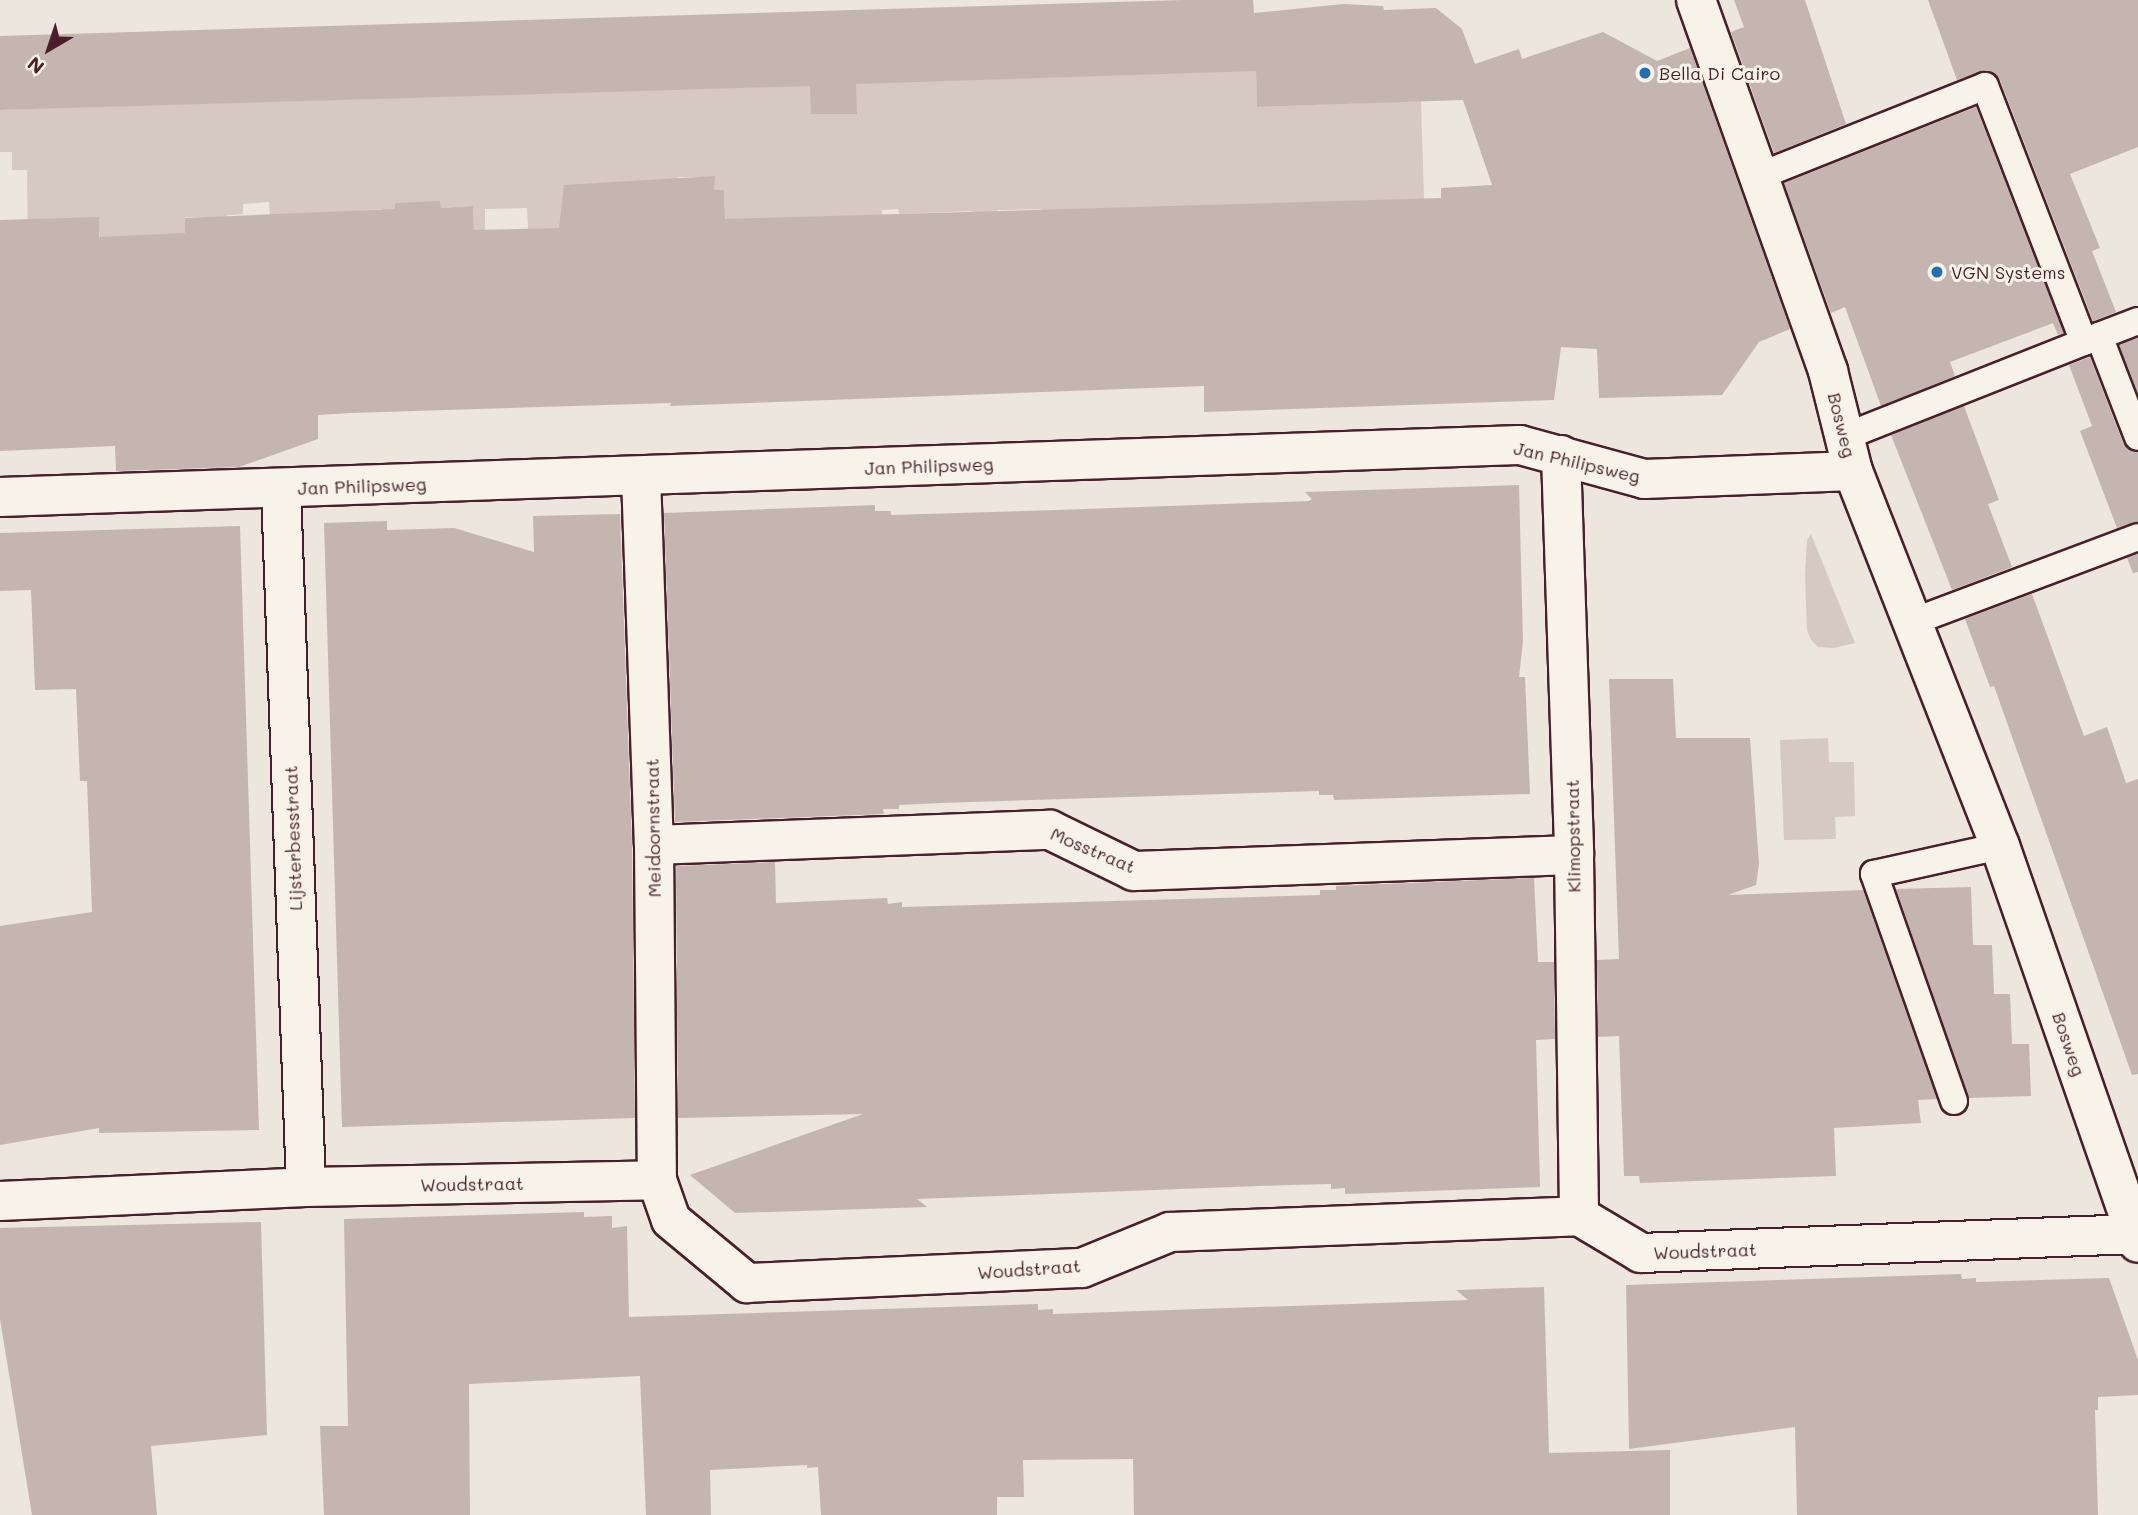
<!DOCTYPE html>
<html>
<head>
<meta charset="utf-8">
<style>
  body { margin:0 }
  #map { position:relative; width:2138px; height:1515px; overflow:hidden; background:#ece6dd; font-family:Mali,sans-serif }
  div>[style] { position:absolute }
  .green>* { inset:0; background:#d5c9c2 }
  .building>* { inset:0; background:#c4b5b0 }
  .roads { filter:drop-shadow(2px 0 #4a1f2b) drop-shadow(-2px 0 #4a1f2b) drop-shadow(0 2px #4a1f2b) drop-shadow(0 -2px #4a1f2b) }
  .service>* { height:26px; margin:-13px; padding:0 13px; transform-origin:13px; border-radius:13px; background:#f7f3e8 }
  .minor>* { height:38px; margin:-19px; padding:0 19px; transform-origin:19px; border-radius:19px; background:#f7f3e8 }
  .dots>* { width:19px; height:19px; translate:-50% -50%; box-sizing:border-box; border:4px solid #f7f3e8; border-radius:50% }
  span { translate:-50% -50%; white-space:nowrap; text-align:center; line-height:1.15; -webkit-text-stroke:6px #f7f3e8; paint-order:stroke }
  .poi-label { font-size:18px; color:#4a1f2b }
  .left { translate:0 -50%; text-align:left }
  .street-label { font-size:18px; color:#4a1f2b }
  .north { position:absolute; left:14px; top:14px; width:70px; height:70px; -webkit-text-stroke:5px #f7f3e8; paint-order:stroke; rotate:219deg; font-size:19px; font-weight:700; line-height:28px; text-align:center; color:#4a1f2b }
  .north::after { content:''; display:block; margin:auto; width:24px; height:32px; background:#4a1f2b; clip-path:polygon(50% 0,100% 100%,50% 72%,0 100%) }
</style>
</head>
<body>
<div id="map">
  <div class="green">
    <i style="clip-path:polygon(1256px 70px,1257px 107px,1421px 101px,1424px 199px,1042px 229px,1041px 209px,997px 210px,997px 230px,972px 232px,972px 211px,899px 214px,898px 209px,882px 210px,882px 215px,725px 220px,724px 191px,714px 190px,714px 177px,678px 177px,679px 222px,529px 247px,527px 208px,485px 209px,485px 248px,475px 249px,473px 206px,441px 208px,440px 201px,397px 251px,382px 209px,354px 211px,356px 234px,271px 237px,269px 202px,243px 204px,243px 214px,227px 215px,227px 219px,185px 217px,185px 239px,100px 243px,98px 217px,28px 262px,27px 170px,12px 170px,12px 152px,0 152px,0 110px)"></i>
    <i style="clip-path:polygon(1811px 534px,1855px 643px,1834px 648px,1818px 647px,1811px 640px,1807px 630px,1805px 575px,1807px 540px)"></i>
    <i style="clip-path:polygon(1828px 738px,1829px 762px,1854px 762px,1855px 816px,1835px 817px,1836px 839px,1784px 840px,1780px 740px)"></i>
  </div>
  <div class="building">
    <i style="clip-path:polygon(1183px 0,1253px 0,1254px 13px,1343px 4px,1383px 6px,1384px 10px,1436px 8px,1462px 29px,1475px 64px,1519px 49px,1522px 59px,1603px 32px,1657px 61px,1690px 48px,1790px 329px,1759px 342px,1722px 395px,1599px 398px,1597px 349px,1561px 347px,1554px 400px,1204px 412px,1204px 386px,670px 406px,671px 403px,351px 413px,318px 415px,318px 439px,239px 467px,116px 471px,115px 446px,0 451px,0 220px,99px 217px,99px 237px,185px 233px,185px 218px,395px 209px,395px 203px,440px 201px,441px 208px,473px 206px,474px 230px,559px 228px,564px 185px,715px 176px,714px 190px,724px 190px,725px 219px,1441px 198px,1441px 188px,1492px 185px,1463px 100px,1257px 107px,1256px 71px,856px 84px,857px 114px,811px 114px,810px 86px,0 110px,0 36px)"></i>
    <i style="clip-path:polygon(1734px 0,1805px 0,1846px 124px,1774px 153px,1731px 32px,1744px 27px)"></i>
    <i style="clip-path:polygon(1928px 0,2138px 0,2138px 147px,2070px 174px,2100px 248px,2092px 251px,2116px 312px,2093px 321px,2000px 80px,1987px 70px,1957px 80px)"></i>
    <i style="clip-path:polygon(1976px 107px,2064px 333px,2058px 335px,2053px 323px,1950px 362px,1955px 376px,1881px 406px,1845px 307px,1831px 313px,1784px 183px)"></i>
    <i style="clip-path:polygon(2138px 338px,2138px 393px,2119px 345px)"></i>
    <i style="clip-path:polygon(2090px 357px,2123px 443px,2129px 450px,2138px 452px,2138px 522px,2117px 528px,2080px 431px,2092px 426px,2069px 365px)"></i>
    <i style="clip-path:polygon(1964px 406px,1999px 500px,1988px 504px,2012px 567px,1952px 590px,1891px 435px)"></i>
    <i style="clip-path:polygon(1519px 485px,1523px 641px,1519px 677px,1525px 677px,1530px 794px,1334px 800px,1333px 795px,1319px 795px,1319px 791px,941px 803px,899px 805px,899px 809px,883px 809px,884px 814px,675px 822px,664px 513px,875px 505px,875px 511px,891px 511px,891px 515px,1057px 510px,1309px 501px,1312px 499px,1305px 492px)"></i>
    <i style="clip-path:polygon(620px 514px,632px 845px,635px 1118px,342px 1127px,324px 523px,387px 521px,387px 530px,454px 528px,534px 552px,533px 516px)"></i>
    <i style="clip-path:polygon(240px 526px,259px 1130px,99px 1133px,99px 1128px,0 1145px,0 926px,92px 912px,87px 781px,80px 781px,76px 689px,35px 690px,31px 590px,0 591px,0 533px)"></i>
    <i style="clip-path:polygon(2138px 554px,2138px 572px,2133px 573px,2127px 558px)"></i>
    <i style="clip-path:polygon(2032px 594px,2084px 736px,2107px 727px,2126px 783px,2138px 779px,2138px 1074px,2132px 1075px,1994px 686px,1990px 687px,1965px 619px)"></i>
    <i style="clip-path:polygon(1609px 679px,1673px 679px,1676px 738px,1750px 738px,1759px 864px,1756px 885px,1728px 895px,1863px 890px,1937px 1099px,1918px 1100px,1921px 1123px,1834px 1128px,1836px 1176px,1640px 1183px,1639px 1176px,1624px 1176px,1619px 1036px,1598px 1037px,1597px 960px,1619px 959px)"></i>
    <i style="clip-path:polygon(775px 862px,776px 903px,887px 898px,888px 904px,902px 902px,902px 907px,1320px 895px,1320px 890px,1336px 890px,1336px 886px,1534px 878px,1538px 962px,1554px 962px,1555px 1039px,1536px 1040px,1540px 1187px,1345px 1194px,1345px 1188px,1331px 1189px,1331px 1184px,1288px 1185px,917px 1199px,927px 1207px,735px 1213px,690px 1175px,863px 1114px,678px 1118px,676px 866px)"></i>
    <i style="clip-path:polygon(1971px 887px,1973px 945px,1992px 945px,1994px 994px,2010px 994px,2012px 1044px,2029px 1044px,2031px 1096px,1969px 1098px,1896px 889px)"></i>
    <i style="clip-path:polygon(584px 1212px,584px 1217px,612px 1216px,612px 1228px,627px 1226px,629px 1317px,1038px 1304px,1038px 1310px,1053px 1309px,1053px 1314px,1468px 1300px,1456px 1290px,1544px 1287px,1549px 1453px,1670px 1450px,1670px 1515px,1134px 1515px,1133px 1459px,1023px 1460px,1024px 1497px,997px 1497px,997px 1515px,821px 1515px,818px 1467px,807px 1468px,807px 1465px,710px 1470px,711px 1515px,646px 1515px,640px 1376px,469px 1384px,470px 1515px,324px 1515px,320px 1426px,348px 1426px,344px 1219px)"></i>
    <i style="clip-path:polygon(261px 1222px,267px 1435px,151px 1446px,157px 1515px,32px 1515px,0 1319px,0 1228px)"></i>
    <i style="clip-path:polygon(1961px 1274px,1962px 1279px,1976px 1278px,1976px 1282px,2109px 1278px,2138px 1360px,2138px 1395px,2098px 1397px,2098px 1410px,2095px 1410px,2098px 1515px,1797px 1515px,1795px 1427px,1629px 1449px,1626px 1285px)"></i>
  </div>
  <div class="roads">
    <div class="service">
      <i style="left:1759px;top:176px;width:243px;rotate:-21.7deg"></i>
      <i style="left:1985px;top:86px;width:274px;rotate:68.9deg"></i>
      <i style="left:2084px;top:342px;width:16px;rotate:-22deg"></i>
      <i style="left:2099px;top:336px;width:108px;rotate:68.9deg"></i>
      <i style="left:2099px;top:336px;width:42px;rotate:-21deg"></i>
      <i style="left:1844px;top:437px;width:258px;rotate:-21.6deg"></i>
      <i style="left:1912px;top:622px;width:241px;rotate:-20.6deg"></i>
      <i style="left:1954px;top:1101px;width:241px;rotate:-109.4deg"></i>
      <i style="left:1874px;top:874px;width:129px;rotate:-12.5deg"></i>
    </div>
    <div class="minor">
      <i style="left:1696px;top:0;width:394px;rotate:70.4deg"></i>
      <i style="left:1828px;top:371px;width:103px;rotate:76deg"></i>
      <i style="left:1853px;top:471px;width:403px;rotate:68.6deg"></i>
      <i style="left:2000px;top:846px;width:420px;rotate:70.8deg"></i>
      <i style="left:1561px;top:455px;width:400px;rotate:88.1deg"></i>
      <i style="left:1574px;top:855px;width:361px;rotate:89.2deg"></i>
      <i style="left:641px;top:476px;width:369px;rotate:88deg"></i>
      <i style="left:654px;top:845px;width:335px;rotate:89.5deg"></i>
      <i style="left:281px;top:489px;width:698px;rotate:87.95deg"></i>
      <i style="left:0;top:497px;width:1521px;rotate:-1.96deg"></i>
      <i style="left:1520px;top:445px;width:129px;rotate:15.3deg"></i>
      <i style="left:1644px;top:479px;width:209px;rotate:-2.2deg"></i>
      <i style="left:654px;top:845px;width:396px;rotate:-2.2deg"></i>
      <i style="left:1050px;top:830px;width:93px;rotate:26deg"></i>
      <i style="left:1134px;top:871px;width:440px;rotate:-2.1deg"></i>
      <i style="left:0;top:1201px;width:306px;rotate:-2.6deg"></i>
      <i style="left:306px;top:1187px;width:351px;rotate:-1.1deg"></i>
      <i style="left:657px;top:1180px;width:42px;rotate:70.7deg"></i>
      <i style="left:671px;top:1220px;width:99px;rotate:39.7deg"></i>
      <i style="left:747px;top:1283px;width:335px;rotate:-2.6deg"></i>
      <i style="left:1082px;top:1268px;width:95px;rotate:-22.2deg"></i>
      <i style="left:1170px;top:1232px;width:409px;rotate:-2.2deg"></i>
      <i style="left:1579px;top:1216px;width:72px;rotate:30.8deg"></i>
      <i style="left:1641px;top:1253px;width:494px;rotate:-2.2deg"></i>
    </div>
  </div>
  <div class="dots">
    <i style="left:1645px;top:73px;background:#1f6fb2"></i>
    <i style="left:1937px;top:272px;background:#1f6fb2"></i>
  </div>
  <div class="poi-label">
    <span class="left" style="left:1659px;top:73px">Bella Di Cairo</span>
    <span class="left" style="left:1951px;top:272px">VGN Systems</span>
  </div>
  <div class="street-label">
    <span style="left:1842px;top:425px;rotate:76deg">Bosweg</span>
    <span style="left:1577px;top:462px;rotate:13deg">Jan Philipsweg</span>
    <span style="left:929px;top:466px;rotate:-2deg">Jan Philipsweg</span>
    <span style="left:362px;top:486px;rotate:-2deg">Jan Philipsweg</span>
    <span style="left:653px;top:828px;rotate:-91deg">Meidoornstraat</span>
    <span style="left:1573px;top:836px;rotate:-91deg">Klimopstraat</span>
    <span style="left:293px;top:838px;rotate:-92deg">Lijsterbesstraat</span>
    <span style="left:1093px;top:850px;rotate:23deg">Mosstraat</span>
    <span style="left:2069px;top:1044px;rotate:71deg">Bosweg</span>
    <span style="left:472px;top:1184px;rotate:-1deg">Woudstraat</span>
    <span style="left:1705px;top:1251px;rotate:-2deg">Woudstraat</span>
    <span style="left:1029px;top:1269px;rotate:-4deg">Woudstraat</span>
  </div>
  <div class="north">N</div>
</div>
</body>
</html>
